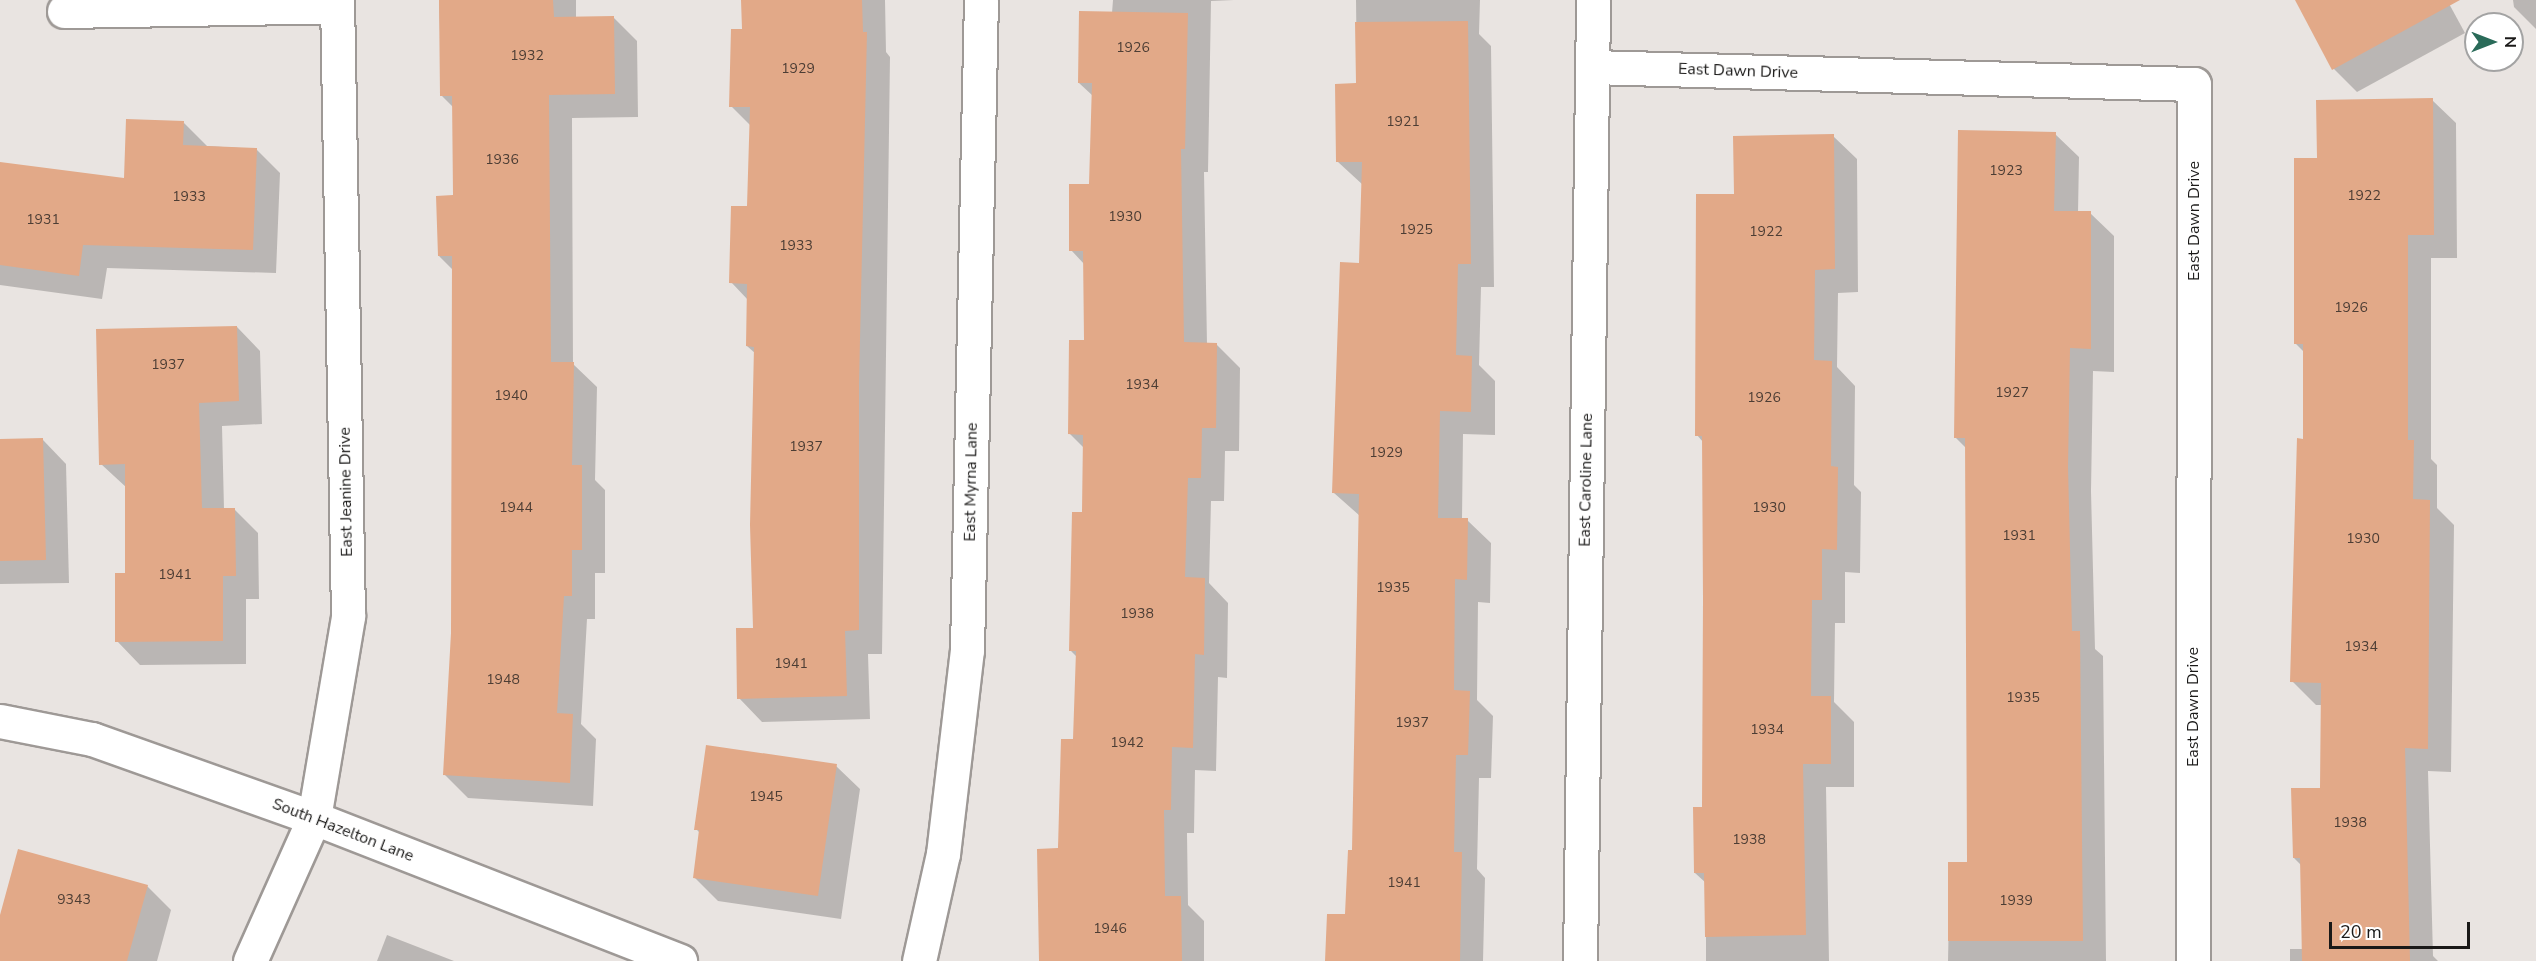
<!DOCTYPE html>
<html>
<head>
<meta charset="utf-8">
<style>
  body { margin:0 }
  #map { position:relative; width:2536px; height:961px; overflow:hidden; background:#e9e4e1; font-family:"Nunito Sans",sans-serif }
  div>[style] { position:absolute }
  .shadow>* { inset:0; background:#0003 }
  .building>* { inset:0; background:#e2a988 }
  .roads { filter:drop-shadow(2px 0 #9e9996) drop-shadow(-2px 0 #9e9996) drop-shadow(0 2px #9e9996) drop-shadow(0 -2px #9e9996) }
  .minor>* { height:33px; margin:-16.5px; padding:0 16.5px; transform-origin:16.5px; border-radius:16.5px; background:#fff }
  span { translate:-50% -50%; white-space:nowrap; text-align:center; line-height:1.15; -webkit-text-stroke:6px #fff; paint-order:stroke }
  .number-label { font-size:14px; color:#4c3d34 }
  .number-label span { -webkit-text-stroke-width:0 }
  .street-label { font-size:16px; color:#1a1918 }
  .north { position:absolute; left:2464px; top:12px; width:60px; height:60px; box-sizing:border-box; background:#fff; border:2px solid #a3a3a3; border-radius:50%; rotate:90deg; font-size:16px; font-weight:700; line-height:24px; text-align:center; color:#1a1918 }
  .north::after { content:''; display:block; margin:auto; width:21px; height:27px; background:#2a6b59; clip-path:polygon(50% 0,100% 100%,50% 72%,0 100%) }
  .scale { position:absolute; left:2329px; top:922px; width:141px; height:27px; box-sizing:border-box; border:3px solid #1a1918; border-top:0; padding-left:8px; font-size:18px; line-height:21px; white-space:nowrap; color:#1a1918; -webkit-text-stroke:4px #fff; paint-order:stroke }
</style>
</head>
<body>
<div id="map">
  <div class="shadow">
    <i style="clip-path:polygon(439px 0,576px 0,576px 18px,614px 18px,637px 41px,638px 117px,572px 118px,573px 364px,597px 387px,595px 480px,605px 490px,605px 573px,595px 573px,595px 619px,587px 619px,581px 724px,596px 739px,593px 806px,468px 798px,445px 775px,452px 633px,453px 270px,439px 256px,455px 196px,454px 108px,442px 96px)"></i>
    <i style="clip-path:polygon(743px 0,885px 0,886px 52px,890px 57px,882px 654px,868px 654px,870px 719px,762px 722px,739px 698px,754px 629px,756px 354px,747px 346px,748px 300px,731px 282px,749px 208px,751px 126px,731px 106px,743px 31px)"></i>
    <i style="clip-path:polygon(1113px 0,1234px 0,1211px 1px,1208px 172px,1204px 172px,1207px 344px,1216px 344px,1240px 368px,1239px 451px,1225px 451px,1224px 501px,1211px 501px,1209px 583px,1228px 603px,1227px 678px,1218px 677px,1216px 771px,1195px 770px,1194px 833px,1187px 833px,1188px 905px,1204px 921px,1204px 961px,1040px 961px,1075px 741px,1077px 657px,1071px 651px,1083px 513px,1085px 449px,1069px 433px,1086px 342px,1085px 265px,1071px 250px,1091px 185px,1093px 96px,1079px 83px,1112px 13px)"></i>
    <i style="clip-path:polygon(1356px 0,1480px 0,1479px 34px,1491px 46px,1494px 287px,1481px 287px,1479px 365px,1495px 381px,1495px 435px,1463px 434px,1462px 520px,1467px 520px,1491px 543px,1490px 603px,1478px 602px,1477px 700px,1493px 716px,1491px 778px,1479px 778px,1477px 869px,1485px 878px,1483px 961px,1327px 961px,1347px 916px,1353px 851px,1360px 516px,1334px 493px,1360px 264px,1363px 185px,1338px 162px,1357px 85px)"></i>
    <i style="clip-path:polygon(2296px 0,2447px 0,2465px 33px,2357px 92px,2334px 69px)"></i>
    <i style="clip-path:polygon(2513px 0,2536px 0,2536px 29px,2514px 7px)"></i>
    <i style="clip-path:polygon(2432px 100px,2456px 123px,2457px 258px,2431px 258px,2431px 459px,2437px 465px,2437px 508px,2454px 525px,2451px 772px,2428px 771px,2433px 956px,2438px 961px,2290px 961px,2290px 949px,2304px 949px,2301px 865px,2294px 858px,2321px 789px,2322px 705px,2316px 705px,2292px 681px,2304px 440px,2304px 352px,2296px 344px,2318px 159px)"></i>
    <i style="clip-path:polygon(184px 123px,207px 146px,256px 149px,280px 173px,276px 273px,107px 268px,102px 299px,0 285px,0 163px,125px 180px)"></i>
    <i style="clip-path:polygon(2055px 134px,2079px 157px,2078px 213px,2090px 213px,2114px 236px,2114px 372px,2093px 371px,2091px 491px,2095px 649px,2103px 656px,2106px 961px,1948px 961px,1950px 863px,1968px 864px,1967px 449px,1955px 437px)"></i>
    <i style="clip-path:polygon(1833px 136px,1857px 159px,1858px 292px,1838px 293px,1837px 367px,1855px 386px,1854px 485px,1861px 492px,1860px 573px,1845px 572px,1845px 623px,1835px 623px,1834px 702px,1854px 722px,1854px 787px,1826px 787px,1829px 961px,1706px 961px,1706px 883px,1695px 873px,1704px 808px,1703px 442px,1697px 435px,1735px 195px)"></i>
    <i style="clip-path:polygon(237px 327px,260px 351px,262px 424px,222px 426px,224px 509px,234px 509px,258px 533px,259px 599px,246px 599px,246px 664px,140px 665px,117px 641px,127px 574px,127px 488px,101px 464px)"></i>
    <i style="clip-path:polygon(43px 440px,66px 464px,69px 583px,0 584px,0 441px)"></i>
    <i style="clip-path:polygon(836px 766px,860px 789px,841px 919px,718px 901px,694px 877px,700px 833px,696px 829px)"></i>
    <i style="clip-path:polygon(147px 886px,171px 910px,157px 961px,0 961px,0 921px)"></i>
    <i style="clip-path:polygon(387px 935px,454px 961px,377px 961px)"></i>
  </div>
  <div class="building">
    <i style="clip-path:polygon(439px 0,553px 0,554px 17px,614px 16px,615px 94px,549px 95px,551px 362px,574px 362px,572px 465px,582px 465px,582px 550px,572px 550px,572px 596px,564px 596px,557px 713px,573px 714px,570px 783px,443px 775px,451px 633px,452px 256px,438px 256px,436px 196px,453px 195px,452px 96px,440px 96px)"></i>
    <i style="clip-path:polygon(741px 0,862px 0,863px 32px,867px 32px,859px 383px,859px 630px,845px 631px,847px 696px,737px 699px,736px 628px,753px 628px,750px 525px,754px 347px,746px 346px,747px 284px,729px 283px,731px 206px,747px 206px,750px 107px,729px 107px,731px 29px,742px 29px)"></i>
    <i style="clip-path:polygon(2295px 0,2460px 0,2332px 70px)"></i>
    <i style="clip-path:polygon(1079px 11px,1188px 13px,1185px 149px,1181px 149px,1184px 342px,1217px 343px,1216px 428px,1202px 428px,1201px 478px,1188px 478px,1185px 577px,1205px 578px,1204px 655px,1195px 654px,1193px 748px,1172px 747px,1171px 810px,1164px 810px,1165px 896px,1181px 896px,1182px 961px,1039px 961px,1037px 849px,1058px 848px,1061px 739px,1073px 739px,1076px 651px,1069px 651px,1072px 512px,1082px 512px,1083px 435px,1068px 434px,1069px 340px,1084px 340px,1083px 251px,1069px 251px,1069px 184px,1089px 184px,1092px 83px,1078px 83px)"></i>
    <i style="clip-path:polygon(1468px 21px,1471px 264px,1458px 264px,1456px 355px,1472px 356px,1471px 412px,1440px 411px,1438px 518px,1468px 518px,1467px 580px,1455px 579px,1454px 690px,1470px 691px,1468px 755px,1456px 755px,1454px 852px,1462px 852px,1460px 961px,1325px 961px,1327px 914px,1345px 914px,1348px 850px,1352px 850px,1359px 494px,1332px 493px,1340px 262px,1359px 263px,1362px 162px,1336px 162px,1335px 84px,1356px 83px,1355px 22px)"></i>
    <i style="clip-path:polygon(2433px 98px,2434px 235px,2408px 235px,2408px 440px,2414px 440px,2413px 499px,2430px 500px,2428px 749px,2405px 748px,2410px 961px,2302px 961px,2300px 858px,2293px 858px,2291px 788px,2320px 788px,2321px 683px,2290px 682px,2297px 438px,2303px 439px,2303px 344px,2294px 344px,2294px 158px,2317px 158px,2316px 100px)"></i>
    <i style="clip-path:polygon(126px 119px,184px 121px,183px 145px,257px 148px,253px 250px,83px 245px,79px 276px,0 265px,0 162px,124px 178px)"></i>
    <i style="clip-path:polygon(1958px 130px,2056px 132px,2054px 211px,2091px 211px,2091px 349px,2070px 348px,2068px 467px,2072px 631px,2080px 631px,2083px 941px,1948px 941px,1948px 862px,1967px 862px,1965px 438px,1954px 438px)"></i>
    <i style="clip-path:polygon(1834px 134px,1835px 269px,1815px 270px,1814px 360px,1832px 361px,1831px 466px,1838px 467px,1837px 550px,1822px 549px,1822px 600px,1812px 600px,1811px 696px,1831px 696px,1831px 764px,1803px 764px,1806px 935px,1705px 937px,1704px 873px,1694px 873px,1693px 807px,1702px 807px,1703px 599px,1702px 436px,1695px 436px,1696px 194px,1734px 194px,1733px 136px)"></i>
    <i style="clip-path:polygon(237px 326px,239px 401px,199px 403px,202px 508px,235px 508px,236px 576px,223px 576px,223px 641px,115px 642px,115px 573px,125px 573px,125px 464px,99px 465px,96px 329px)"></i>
    <i style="clip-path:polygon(43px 438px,46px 560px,0 561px,0 439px)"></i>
    <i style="clip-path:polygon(706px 745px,837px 764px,818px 896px,693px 878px,699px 830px,694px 830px)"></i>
    <i style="clip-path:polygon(18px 849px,148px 885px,127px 961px,0 961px,0 915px)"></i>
  </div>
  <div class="roads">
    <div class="minor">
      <i style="left:64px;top:11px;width:273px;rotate:-1deg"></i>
      <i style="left:1592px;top:67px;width:602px;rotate:1.62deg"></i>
      <i style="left:2194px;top:84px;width:877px;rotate:90.07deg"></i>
      <i style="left:0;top:721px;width:94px;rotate:11.1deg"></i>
      <i style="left:92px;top:739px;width:236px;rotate:19.6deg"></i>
      <i style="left:314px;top:818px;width:393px;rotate:21.3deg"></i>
      <i style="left:250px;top:961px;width:157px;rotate:-65.9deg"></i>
      <i style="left:314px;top:818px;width:205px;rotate:-80.4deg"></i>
      <i style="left:348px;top:616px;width:616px;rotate:-91.02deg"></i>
      <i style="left:919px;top:961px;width:110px;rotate:-77.4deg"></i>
      <i style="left:943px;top:854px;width:205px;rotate:-83.3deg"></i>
      <i style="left:967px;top:650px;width:650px;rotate:-88.77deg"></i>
      <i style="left:1580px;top:961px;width:961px;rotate:-89.22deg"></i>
    </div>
  </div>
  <div class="number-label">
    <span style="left:1133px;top:48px">1926</span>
    <span style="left:527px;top:56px">1932</span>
    <span style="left:798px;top:69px">1929</span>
    <span style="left:1403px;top:122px">1921</span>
    <span style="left:502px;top:160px">1936</span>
    <span style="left:2006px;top:171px">1923</span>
    <span style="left:2364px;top:196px">1922</span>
    <span style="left:189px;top:197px">1933</span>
    <span style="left:1125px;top:217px">1930</span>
    <span style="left:43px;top:220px">1931</span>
    <span style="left:1416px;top:230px">1925</span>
    <span style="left:1766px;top:232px">1922</span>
    <span style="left:796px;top:246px">1933</span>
    <span style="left:2351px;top:308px">1926</span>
    <span style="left:168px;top:365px">1937</span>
    <span style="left:1142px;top:385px">1934</span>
    <span style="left:2012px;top:393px">1927</span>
    <span style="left:511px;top:396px">1940</span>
    <span style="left:1764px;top:398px">1926</span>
    <span style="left:806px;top:447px">1937</span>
    <span style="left:1386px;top:453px">1929</span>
    <span style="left:516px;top:508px">1944</span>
    <span style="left:1769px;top:508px">1930</span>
    <span style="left:2019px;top:536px">1931</span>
    <span style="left:2363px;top:539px">1930</span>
    <span style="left:175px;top:575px">1941</span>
    <span style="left:1393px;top:588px">1935</span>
    <span style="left:1137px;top:614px">1938</span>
    <span style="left:2361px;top:647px">1934</span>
    <span style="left:791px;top:664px">1941</span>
    <span style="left:503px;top:680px">1948</span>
    <span style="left:2023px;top:698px">1935</span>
    <span style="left:1412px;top:723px">1937</span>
    <span style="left:1767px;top:730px">1934</span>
    <span style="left:1127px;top:743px">1942</span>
    <span style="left:766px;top:797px">1945</span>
    <span style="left:2350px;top:823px">1938</span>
    <span style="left:1749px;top:840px">1938</span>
    <span style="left:1404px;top:883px">1941</span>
    <span style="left:74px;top:900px">9343</span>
    <span style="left:2016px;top:901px">1939</span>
    <span style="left:1110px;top:929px">1946</span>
  </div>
  <div class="street-label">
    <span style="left:1738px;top:71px;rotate:2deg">East Dawn Drive</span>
    <span style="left:2194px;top:221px;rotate:-90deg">East Dawn Drive</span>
    <span style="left:1586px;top:480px;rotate:-89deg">East Caroline Lane</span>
    <span style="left:971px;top:482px;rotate:-89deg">East Myrna Lane</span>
    <span style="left:346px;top:492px;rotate:-91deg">East Jeanine Drive</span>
    <span style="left:2193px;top:707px;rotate:-90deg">East Dawn Drive</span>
    <span style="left:343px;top:830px;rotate:21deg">South Hazelton Lane</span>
  </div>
  <div class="north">N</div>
  <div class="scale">20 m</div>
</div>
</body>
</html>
